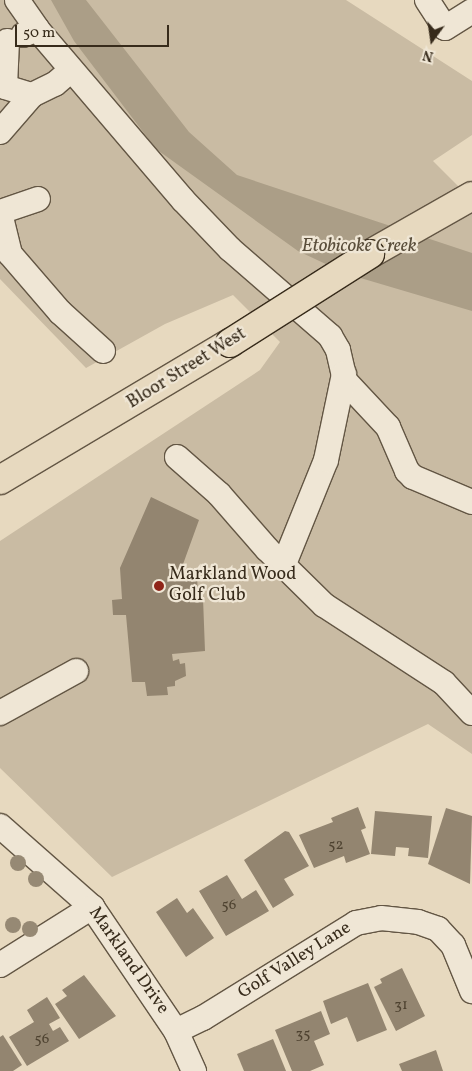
<!DOCTYPE html>
<html>
<head>
<meta charset="utf-8">
<style>
  body { margin:0 }
  #map { position:relative; width:472px; height:1071px; overflow:hidden; background:#e7d9bf; font-family:Vollkorn,serif }
  div>[style] { position:absolute }
  .green>* { inset:0; background:#c9bba3 }
  .water>* { inset:0; background:#ab9e87 }
  .building>* { inset:0; background:#938570 }
  .roads { filter:drop-shadow(1px 0 #635644) drop-shadow(-1px 0 #635644) drop-shadow(0 1px #635644) drop-shadow(0 -1px #635644) }
  .minor>* { height:24px; margin:-12px; padding:0 12px; transform-origin:12px; border-radius:12px; background:#efe6d5 }
  .major>* { height:28px; margin:-14px; padding:0 14px; transform-origin:14px; border-radius:14px; background:#e7d9bf }
  .bridges { filter:drop-shadow(1px 0 #372b1b) drop-shadow(-1px 0 #372b1b) drop-shadow(0 1px #372b1b) drop-shadow(0 -1px #372b1b) }
  .major-bridge>* { height:28px; margin:-14px; padding:0 14px; transform-origin:14px; border-radius:14px; background:#e7d9bf }
  .trees>* { width:16px; height:16px; margin:-8px; border-radius:50%; background:#968974 }
  .dots>* { width:14px; height:14px; translate:-50% -50%; box-sizing:border-box; border:2px solid #efe6d5; border-radius:50% }
  span { translate:-50% -50%; white-space:nowrap; text-align:center; line-height:1.15; -webkit-text-stroke:4.5px #efe6d5; paint-order:stroke }
  .number-label { font-size:15px; color:#4e4230 }
  .number-label span { -webkit-text-stroke-width:0 }
  .street-label { font-size:18px; color:#372b1b }
  .poi-label { font-size:18px; color:#372b1b }
  .left { translate:0 -50%; text-align:left }
  .water-label { font-size:19px; color:#5a4e3b; font-style:italic }
  .north { position:absolute; left:407px; top:15px; width:50px; height:50px; -webkit-text-stroke:4px #efe6d5; paint-order:stroke; rotate:194deg; font-size:14px; font-weight:700; line-height:20px; text-align:center; color:#372b1b }
  .north::after { content:''; display:block; margin:auto; width:18px; height:22px; background:#372b1b; clip-path:polygon(50% 0,100% 100%,50% 72%,0 100%) }
  .scale { position:absolute; left:15px; top:25px; width:154px; height:22px; box-sizing:border-box; border:2px solid #372b1b; border-top:0; padding-left:6px; font-size:15px; line-height:18px; white-space:nowrap; color:#372b1b; -webkit-text-stroke:4px #efe6d5; paint-order:stroke }
</style>
</head>
<body>
<div id="map">
  <div class="green">
    <i style="clip-path:polygon(0 0,346px 0,472px 81px,472px 135px,433px 161px,472px 200px,472px 754px,428px 724px,112px 877px,0 768px,0 541px,260px 370px,280px 342px,233px 295px,165px 324px,86px 368px,0 279px)"></i>
  </div>
  <div class="water">
    <i style="clip-path:polygon(51px 0,86px 0,189px 132px,237px 175px,472px 253px,472px 311px,347px 274px,298px 251px,156px 149px,74px 41px)"></i>
  </div>
  <div class="building">
    <i style="clip-path:polygon(151px 497px,199px 520px,182px 567px,197px 574px,198px 598px,203px 598px,205px 651px,172px 654px,173px 661px,179px 659px,180px 664px,185px 663px,186px 676px,175px 681px,175px 686px,167px 687px,168px 695px,147px 696px,145px 682px,132px 682px,126px 615px,113px 615px,112px 600px,122px 599px,120px 568px)"></i>
    <i style="clip-path:polygon(358px 807px,366px 828px,361px 830px,370px 854px,346px 863px,344px 856px,314px 868px,299px 835px,333px 822px,331px 818px)"></i>
    <i style="clip-path:polygon(446px 808px,472px 816px,470px 884px,428px 864px)"></i>
    <i style="clip-path:polygon(375px 811px,432px 816px,428px 858px,408px 856px,409px 848px,396px 847px,395px 856px,371px 854px)"></i>
    <i style="clip-path:polygon(285px 831px,289px 832px,309px 866px,284px 879px,294px 895px,273px 908px,244px 860px)"></i>
    <i style="clip-path:polygon(227px 875px,242px 899px,256px 890px,269px 911px,226px 936px,199px 891px)"></i>
    <i style="clip-path:polygon(177px 898px,187px 913px,193px 908px,214px 938px,186px 957px,156px 912px)"></i>
    <i style="clip-path:polygon(402px 968px,425px 1016px,396px 1031px,374px 987px,382px 983px,380px 979px)"></i>
    <i style="clip-path:polygon(84px 975px,116px 1016px,79px 1039px,55px 1004px,67px 996px,62px 990px)"></i>
    <i style="clip-path:polygon(368px 983px,387px 1030px,357px 1042px,347px 1017px,331px 1024px,323px 1001px)"></i>
    <i style="clip-path:polygon(47px 997px,60px 1018px,49px 1024px,53px 1031px,60px 1027px,69px 1041px,27px 1066px,9px 1037px,34px 1022px,27px 1010px)"></i>
    <i style="clip-path:polygon(321px 1011px,330px 1034px,314px 1041px,324px 1065px,310px 1071px,292px 1071px,275px 1030px)"></i>
    <i style="clip-path:polygon(3px 1035px,22px 1065px,13px 1071px,0 1071px,0 1037px)"></i>
    <i style="clip-path:polygon(273px 1039px,286px 1071px,244px 1071px,237px 1054px)"></i>
    <i style="clip-path:polygon(436px 1050px,443px 1071px,402px 1071px,399px 1064px)"></i>
  </div>
  <div class="roads">
    <div class="minor">
      <i style="left:17px;top:0;width:35px;rotate:55deg"></i>
      <i style="left:37px;top:29px;width:15px;rotate:157deg"></i>
      <i style="left:427px;top:0;width:33px;rotate:57deg"></i>
      <i style="left:445px;top:28px;width:32px;rotate:-32deg"></i>
      <i style="left:37px;top:29px;width:225px;rotate:49.5deg"></i>
      <i style="left:183px;top:200px;width:68px;rotate:46.2deg"></i>
      <i style="left:230px;top:249px;width:133px;rotate:41deg"></i>
      <i style="left:330px;top:336px;width:16px;rotate:60deg"></i>
      <i style="left:338px;top:350px;width:32px;rotate:77deg"></i>
      <i style="left:345px;top:381px;width:63px;rotate:46.9deg"></i>
      <i style="left:388px;top:427px;width:48px;rotate:66.6deg"></i>
      <i style="left:407px;top:471px;width:8px;rotate:45deg"></i>
      <i style="left:413px;top:477px;width:64px;rotate:23deg"></i>
      <i style="left:7px;top:41px;width:46px;rotate:92.5deg"></i>
      <i style="left:5px;top:87px;width:28px;rotate:17deg"></i>
      <i style="left:32px;top:95px;width:25px;rotate:-26deg"></i>
      <i style="left:55px;top:84px;width:21px;rotate:-41deg"></i>
      <i style="left:0;top:132px;width:49px;rotate:-49.1deg"></i>
      <i style="left:0;top:212px;width:40px;rotate:-18.9deg"></i>
      <i style="left:0;top:213px;width:42px;rotate:76.3deg"></i>
      <i style="left:10px;top:254px;width:77px;rotate:49.2deg"></i>
      <i style="left:60px;top:312px;width:58px;rotate:42.2deg"></i>
      <i style="left:177px;top:457px;width:56px;rotate:41.4deg"></i>
      <i style="left:219px;top:494px;width:73px;rotate:48.9deg"></i>
      <i style="left:267px;top:549px;width:80px;rotate:44.5deg"></i>
      <i style="left:324px;top:605px;width:143px;rotate:33deg"></i>
      <i style="left:444px;top:683px;width:41px;rotate:47deg"></i>
      <i style="left:284px;top:564px;width:112px;rotate:-68deg"></i>
      <i style="left:326px;top:460px;width:88px;rotate:-78.2deg"></i>
      <i style="left:0;top:713px;width:87px;rotate:-28.9deg"></i>
      <i style="left:0;top:826px;width:123px;rotate:41.4deg"></i>
      <i style="left:92px;top:907px;width:150px;rotate:55.9deg"></i>
      <i style="left:176px;top:1031px;width:44px;rotate:65.8deg"></i>
      <i style="left:0;top:965px;width:109px;rotate:-32.2deg"></i>
      <i style="left:176px;top:1031px;width:30px;rotate:-26deg"></i>
      <i style="left:203px;top:1018px;width:180px;rotate:-31.8deg"></i>
      <i style="left:356px;top:923px;width:25px;rotate:-11deg"></i>
      <i style="left:381px;top:918px;width:37px;rotate:6deg"></i>
      <i style="left:418px;top:922px;width:21px;rotate:19deg"></i>
      <i style="left:438px;top:929px;width:22px;rotate:47deg"></i>
      <i style="left:453px;top:945px;width:50px;rotate:67.6deg"></i>
    </div>
    <div class="major">
      <i style="left:370px;top:254px;width:117px;rotate:-29.6deg"></i>
      <i style="left:0;top:480px;width:268px;rotate:-30.8deg"></i>
    </div>
  </div>
  <div class="bridges">
    <div class="major-bridge">
      <i style="left:230px;top:343px;width:166px;rotate:-32.4deg"></i>
    </div>
  </div>
  <div class="trees">
    <i style="left:18px;top:863px"></i>
    <i style="left:36px;top:879px"></i>
    <i style="left:13px;top:925px"></i>
    <i style="left:30px;top:929px"></i>
  </div>
  <div class="dots">
    <i style="left:159px;top:586px;background:#8f2418"></i>
  </div>
  <div class="number-label">
    <span style="left:336px;top:846px">52</span>
    <span style="left:229px;top:906px">56</span>
    <span style="left:401px;top:1006px">31</span>
    <span style="left:303px;top:1035px">35</span>
    <span style="left:42px;top:1040px">56</span>
  </div>
  <div class="street-label">
    <span style="left:187px;top:369px;rotate:-32deg">Bloor Street West</span>
    <span style="left:128px;top:961px;rotate:55deg">Markland Drive</span>
    <span style="left:295px;top:961px;rotate:-32deg">Golf Valley Lane</span>
  </div>
  <div class="poi-label">
    <span class="left" style="left:169px;top:586px">Markland Wood<br>Golf Club</span>
  </div>
  <div class="water-label">
    <span style="left:359px;top:247px">Etobicoke Creek</span>
  </div>
  <div class="north">N</div>
  <div class="scale">50 m</div>
</div>
</body>
</html>
